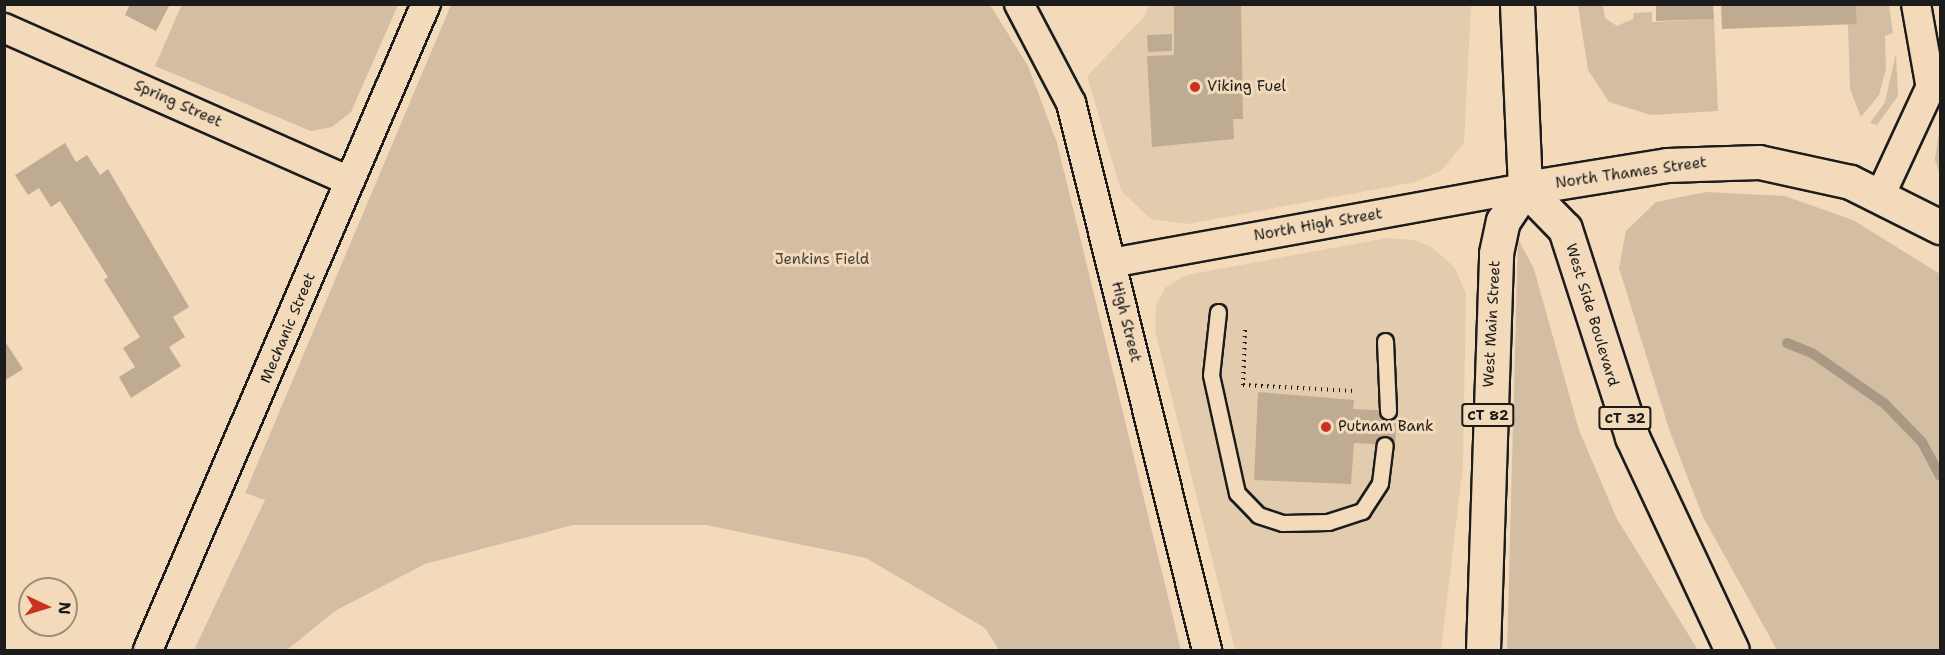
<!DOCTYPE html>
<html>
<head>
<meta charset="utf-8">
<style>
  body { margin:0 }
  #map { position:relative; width:1945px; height:655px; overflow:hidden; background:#f3daba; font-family:"Shantell Sans",sans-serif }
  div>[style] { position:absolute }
  .built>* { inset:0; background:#e3ccae }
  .green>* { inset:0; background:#d3bea3 }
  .stream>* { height:10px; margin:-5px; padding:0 5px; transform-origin:5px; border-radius:5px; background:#a99984 }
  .building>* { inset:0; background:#beab92 }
  .path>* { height:4px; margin-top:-2px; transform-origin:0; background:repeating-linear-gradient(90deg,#1c1c1c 0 1.5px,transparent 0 6px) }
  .roads { filter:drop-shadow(2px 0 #1c1c1c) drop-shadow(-2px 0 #1c1c1c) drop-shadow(0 2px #1c1c1c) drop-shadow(0 -2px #1c1c1c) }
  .service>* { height:15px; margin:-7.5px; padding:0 7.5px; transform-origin:7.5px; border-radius:7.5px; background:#f3daba }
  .minor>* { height:28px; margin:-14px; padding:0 14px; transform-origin:14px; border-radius:14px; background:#f3daba }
  .secondary>* { height:33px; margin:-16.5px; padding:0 16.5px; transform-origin:16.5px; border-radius:16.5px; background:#f3daba }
  .primary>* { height:33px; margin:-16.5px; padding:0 16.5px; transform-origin:16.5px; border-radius:16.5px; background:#f3daba }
  .dots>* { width:16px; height:16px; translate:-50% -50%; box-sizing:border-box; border:3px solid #f3daba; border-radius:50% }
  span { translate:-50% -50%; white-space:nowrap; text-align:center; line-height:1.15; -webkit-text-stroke:6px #f3daba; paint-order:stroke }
  .shield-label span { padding:2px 4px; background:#f3daba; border:2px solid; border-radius:4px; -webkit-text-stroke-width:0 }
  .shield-label { font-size:14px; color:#1c1c1c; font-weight:700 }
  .poi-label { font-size:15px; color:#1c1c1c }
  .left { translate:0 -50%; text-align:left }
  .street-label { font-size:15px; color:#1c1c1c }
  .park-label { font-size:15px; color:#4a443e }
  .frame { position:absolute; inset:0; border:6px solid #1c1c1c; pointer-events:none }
  .north { position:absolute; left:18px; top:577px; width:60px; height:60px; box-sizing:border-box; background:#f3daba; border:2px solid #9d8e7b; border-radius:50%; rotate:94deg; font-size:16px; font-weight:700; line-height:24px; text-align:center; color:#1c1c1c }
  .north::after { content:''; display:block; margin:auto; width:21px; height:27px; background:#c8321e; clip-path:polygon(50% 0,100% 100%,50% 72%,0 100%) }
</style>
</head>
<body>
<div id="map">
  <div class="built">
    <i style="clip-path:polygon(1148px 5px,1471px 5px,1464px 143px,1442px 170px,1416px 182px,1187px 224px,1151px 219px,1121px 191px,1087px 76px,1145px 16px)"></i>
    <i style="clip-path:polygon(1387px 238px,1414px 240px,1433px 248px,1455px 268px,1466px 294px,1463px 466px,1441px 650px,1235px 650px,1155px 331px,1156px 305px,1165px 288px,1186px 275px)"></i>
  </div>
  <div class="green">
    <i style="clip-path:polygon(182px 4px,398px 4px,398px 5px,351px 112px,332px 127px,311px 131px,155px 66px)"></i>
    <i style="clip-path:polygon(451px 5px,990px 5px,1028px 66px,1057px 143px,1181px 650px,999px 650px,985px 628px,866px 558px,706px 525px,573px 525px,425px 564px,335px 611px,287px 650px,194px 650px,265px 500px,245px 493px)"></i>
    <i style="clip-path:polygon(1578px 5px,1603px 5px,1605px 18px,1617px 26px,1633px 19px,1634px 13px,1652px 12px,1652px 22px,1714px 19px,1718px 111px,1651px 115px,1609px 102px,1588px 70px)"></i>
    <i style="clip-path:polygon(1856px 5px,1889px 5px,1893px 33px,1885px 36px,1886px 69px,1879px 95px,1861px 117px,1850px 89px,1848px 24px,1857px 23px)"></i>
    <i style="clip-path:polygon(1896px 53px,1898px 96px,1877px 125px,1870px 123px,1885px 102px)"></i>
    <i style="clip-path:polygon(1940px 124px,1940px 175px,1935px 160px)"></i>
    <i style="clip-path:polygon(1706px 192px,1785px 196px,1853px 220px,1940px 274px,1940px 650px,1777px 650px,1703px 517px,1670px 432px,1619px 268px,1626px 231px,1656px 202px)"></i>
    <i style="clip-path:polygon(1518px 239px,1534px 269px,1579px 430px,1617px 519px,1698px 650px,1507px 650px)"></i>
  </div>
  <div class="stream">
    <i style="left:1787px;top:343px;width:27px;rotate:22deg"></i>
    <i style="left:1812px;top:353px;width:89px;rotate:34.9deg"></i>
    <i style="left:1885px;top:404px;width:53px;rotate:45.8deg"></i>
    <i style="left:1922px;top:442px;width:38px;rotate:62deg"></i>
  </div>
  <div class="building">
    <i style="clip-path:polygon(130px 4px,170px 4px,156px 31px,125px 15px)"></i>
    <i style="clip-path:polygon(1174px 4px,1241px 4px,1243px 119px,1233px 119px,1234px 139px,1152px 147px,1147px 56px,1174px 55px)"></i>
    <i style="clip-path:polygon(1656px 4px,1713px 4px,1714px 19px,1656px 21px)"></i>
    <i style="clip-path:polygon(1721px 4px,1856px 4px,1857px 24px,1722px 29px)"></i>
    <i style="clip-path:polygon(1172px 34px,1172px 51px,1148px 52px,1147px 35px)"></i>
    <i style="clip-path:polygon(65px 143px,76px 162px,87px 155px,100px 175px,108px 169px,189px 307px,173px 317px,185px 337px,169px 347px,181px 366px,131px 398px,119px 377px,135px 367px,123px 348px,140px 337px,104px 280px,108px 277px,60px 201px,51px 207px,39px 188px,28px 195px,15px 175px)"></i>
    <i style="clip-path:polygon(4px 340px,23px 369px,4px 381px)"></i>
    <i style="clip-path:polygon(1258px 392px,1354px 400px,1353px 409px,1397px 411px,1395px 445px,1354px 443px,1351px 484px,1254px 480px)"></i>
  </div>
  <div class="path">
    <i style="left:1245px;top:330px;width:55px;rotate:92.1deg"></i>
    <i style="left:1243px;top:385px;width:112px;rotate:3.1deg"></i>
  </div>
  <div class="roads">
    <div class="service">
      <i style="left:1218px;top:312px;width:63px;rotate:96.3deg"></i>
      <i style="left:1211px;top:375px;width:121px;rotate:77.6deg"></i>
      <i style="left:1237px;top:493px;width:30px;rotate:46deg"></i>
      <i style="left:1258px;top:515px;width:26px;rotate:18deg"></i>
      <i style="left:1283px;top:523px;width:45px;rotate:-1.3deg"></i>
      <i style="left:1328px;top:522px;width:36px;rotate:-18deg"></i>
      <i style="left:1362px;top:511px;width:33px;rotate:-57deg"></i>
      <i style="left:1380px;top:483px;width:38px;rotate:-83deg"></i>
      <i style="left:1385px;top:341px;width:70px;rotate:87.5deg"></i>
    </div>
    <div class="minor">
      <i style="left:1019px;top:4px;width:112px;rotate:62.3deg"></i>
      <i style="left:1071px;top:103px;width:564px;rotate:76.04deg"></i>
      <i style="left:1916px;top:4px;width:80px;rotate:80deg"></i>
      <i style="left:4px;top:28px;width:378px;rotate:23.9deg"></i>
      <i style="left:1881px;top:194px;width:140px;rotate:-65.1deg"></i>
      <i style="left:1111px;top:263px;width:421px;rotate:-10.3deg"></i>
      <i style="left:148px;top:650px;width:703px;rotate:-66.72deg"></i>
    </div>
    <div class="secondary">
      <i style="left:1525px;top:188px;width:144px;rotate:-9.2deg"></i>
      <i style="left:1667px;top:165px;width:92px;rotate:-1.9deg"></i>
      <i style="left:1759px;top:162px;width:93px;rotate:12.4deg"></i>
      <i style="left:1850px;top:182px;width:101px;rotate:26.6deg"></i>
    </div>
    <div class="primary">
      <i style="left:1525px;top:188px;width:57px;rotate:45.7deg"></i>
      <i style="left:1565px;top:229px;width:219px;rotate:72.1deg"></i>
      <i style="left:1632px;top:437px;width:235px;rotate:64.9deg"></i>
      <i style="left:1483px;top:650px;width:397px;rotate:-88.1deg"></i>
      <i style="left:1496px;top:253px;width:33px;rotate:-78deg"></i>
      <i style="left:1503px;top:221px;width:40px;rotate:-56deg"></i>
      <i style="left:1525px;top:188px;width:184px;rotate:-92.5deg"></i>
    </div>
  </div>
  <div class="dots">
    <i style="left:1195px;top:87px;background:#c8321e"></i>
    <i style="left:1326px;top:427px;background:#c8321e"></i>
  </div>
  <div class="shield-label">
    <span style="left:1488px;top:415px">CT 82</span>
    <span style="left:1625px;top:418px">CT 32</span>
  </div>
  <div class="poi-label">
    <span class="left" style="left:1207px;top:87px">Viking Fuel</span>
    <span class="left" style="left:1338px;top:427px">Putnam Bank</span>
  </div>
  <div class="street-label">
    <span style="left:178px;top:104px;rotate:24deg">Spring Street</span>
    <span style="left:1631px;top:173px;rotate:-8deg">North Thames Street</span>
    <span style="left:1318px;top:225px;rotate:-10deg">North High Street</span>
    <span style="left:1592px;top:315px;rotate:73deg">West Side Boulevard</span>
    <span style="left:1126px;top:322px;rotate:76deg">High Street</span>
    <span style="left:1492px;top:324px;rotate:-87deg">West Main Street</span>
    <span style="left:288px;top:328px;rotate:-67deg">Mechanic Street</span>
  </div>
  <div class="park-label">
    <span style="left:822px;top:260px">Jenkins Field</span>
  </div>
  <div class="frame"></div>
  <div class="north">N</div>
</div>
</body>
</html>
